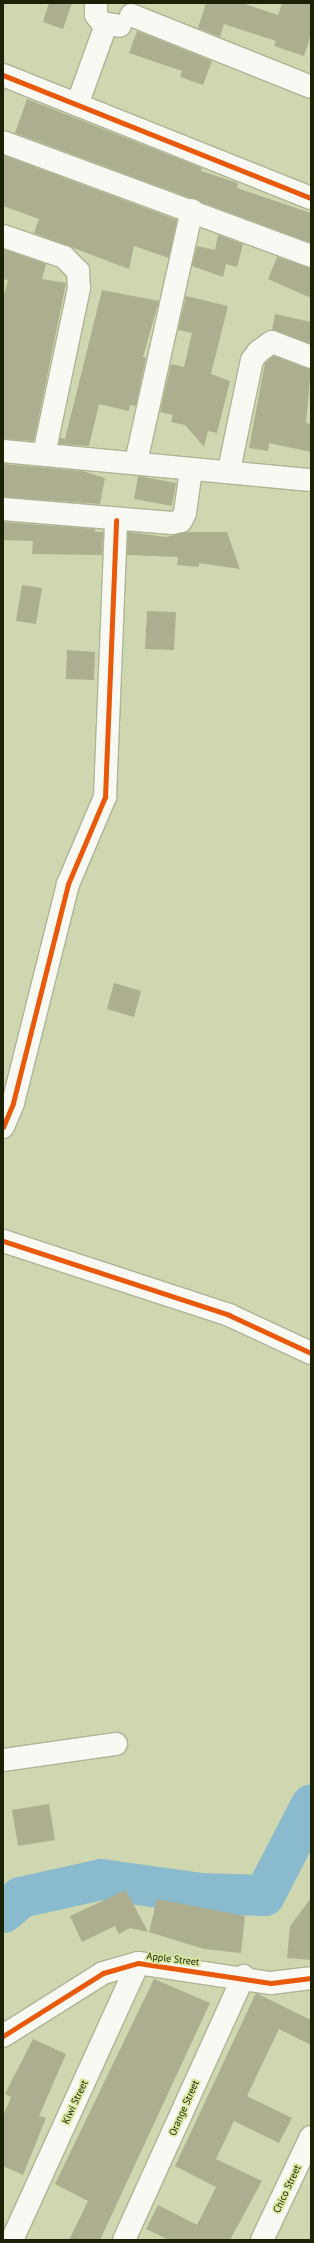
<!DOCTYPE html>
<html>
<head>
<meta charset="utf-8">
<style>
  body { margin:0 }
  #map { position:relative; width:314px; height:2243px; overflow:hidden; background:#ced7b0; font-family:"PT Sans",sans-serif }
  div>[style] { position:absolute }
  .river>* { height:41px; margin:-20.5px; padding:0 20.5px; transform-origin:20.5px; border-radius:20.5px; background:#8abacd }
  .building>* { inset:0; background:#acae8f }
  .roads { filter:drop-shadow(1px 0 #adb495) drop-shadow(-1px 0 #adb495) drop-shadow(0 1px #adb495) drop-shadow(0 -1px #adb495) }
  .street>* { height:22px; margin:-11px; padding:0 11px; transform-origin:11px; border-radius:11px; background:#f8f9f3 }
  .cycleway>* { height:5px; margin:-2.5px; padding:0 2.5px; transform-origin:2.5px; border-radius:2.5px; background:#e8590c }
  span { translate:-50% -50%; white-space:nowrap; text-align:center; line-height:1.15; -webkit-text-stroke:3.5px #d6e7a0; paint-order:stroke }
  .street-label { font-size:10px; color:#1b2105 }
  .frame { position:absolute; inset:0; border:4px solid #1b2105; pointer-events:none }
</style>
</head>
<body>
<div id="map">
  <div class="river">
    <i style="left:3px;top:1912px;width:23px;rotate:-41deg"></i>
    <i style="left:20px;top:1897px;width:83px;rotate:-12.5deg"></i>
    <i style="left:101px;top:1879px;width:101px;rotate:8deg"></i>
    <i style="left:201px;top:1893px;width:63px;rotate:1.8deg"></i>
    <i style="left:264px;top:1895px;width:102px;rotate:-62.7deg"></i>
  </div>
  <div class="building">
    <i style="clip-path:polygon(49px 3px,72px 3px,63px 29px,43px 22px)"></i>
    <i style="clip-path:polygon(206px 3px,242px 3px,278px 15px,282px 3px,311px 3px,311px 35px,304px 56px,274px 46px,276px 41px,224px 24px,220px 37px,198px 28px)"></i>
    <i style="clip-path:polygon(137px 31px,212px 61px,203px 85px,180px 77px,182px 71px,129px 53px)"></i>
    <i style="clip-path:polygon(27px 99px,202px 168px,201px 171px,238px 183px,237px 188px,311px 213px,311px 243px,15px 133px)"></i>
    <i style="clip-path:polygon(3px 155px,177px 220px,169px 258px,134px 246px,129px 269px,34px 233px,39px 219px,3px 206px)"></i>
    <i style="clip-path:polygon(218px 235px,243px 244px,237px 267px,226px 264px,223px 277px,192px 266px,197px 246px,215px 250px)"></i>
    <i style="clip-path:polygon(3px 249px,46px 264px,42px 279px,66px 283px,34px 441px,3px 439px,3px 299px,8px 280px,3px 279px)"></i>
    <i style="clip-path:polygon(277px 257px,311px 268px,311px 298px,268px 279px)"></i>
    <i style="clip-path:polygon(102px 290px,159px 301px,143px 357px,146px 357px,136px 406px,130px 405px,129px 411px,99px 404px,89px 446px,59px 444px,60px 438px,65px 439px)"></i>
    <i style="clip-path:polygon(186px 296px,228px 306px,211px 374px,230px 381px,217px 433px,208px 431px,204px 447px,185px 425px,171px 422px,173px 415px,160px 412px,171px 364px,184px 367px,192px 333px,178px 330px)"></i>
    <i style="clip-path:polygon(275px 314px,311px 322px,311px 344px,272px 330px)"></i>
    <i style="clip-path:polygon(274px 356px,311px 369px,306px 423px,311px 424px,311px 452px,269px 443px,268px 451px,249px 448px,265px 363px)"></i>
    <i style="clip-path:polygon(3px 464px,82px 471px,105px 478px,100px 504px,3px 497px)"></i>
    <i style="clip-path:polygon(138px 476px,176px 483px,172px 506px,134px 499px)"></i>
    <i style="clip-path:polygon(3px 522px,95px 529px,95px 532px,103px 532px,102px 555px,32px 554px,33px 541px,3px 540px)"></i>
    <i style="clip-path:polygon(128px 532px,166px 537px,187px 532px,227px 532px,240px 569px,199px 563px,199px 567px,177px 565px,178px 557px,127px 555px)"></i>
    <i style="clip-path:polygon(22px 585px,42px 588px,36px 624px,16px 621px)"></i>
    <i style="clip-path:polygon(147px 611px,176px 612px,174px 650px,145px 649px)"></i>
    <i style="clip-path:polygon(67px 650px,95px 652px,94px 680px,66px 679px)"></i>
    <i style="clip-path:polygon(114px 983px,141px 991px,134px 1017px,107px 1009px)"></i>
    <i style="clip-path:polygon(49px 1804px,55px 1840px,18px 1846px,12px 1810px)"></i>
    <i style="clip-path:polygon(126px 1890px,148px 1932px,130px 1928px,119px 1934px,115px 1926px,82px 1942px,70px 1916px)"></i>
    <i style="clip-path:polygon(311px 1898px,311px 1960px,287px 1958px,290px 1926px)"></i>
    <i style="clip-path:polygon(157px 1899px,245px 1916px,241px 1953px,204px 1949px,149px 1932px)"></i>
    <i style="clip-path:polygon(154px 1979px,210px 2003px,100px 2240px,69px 2240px,88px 2201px,55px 2184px)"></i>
    <i style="clip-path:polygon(256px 1993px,311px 2020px,311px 2045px,279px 2029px,247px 2096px,292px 2118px,279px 2143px,234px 2121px,216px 2159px,262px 2181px,230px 2240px,169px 2240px,146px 2229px,158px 2205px,197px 2225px,216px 2187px,175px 2166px)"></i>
    <i style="clip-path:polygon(33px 2039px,66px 2054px,39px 2116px,46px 2118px,23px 2175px,3px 2166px,3px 2116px,11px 2097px,5px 2094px)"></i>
  </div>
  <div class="roads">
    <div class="street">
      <i style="left:96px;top:3px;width:12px;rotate:90deg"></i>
      <i style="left:96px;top:15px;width:10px;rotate:53deg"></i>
      <i style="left:102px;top:23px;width:18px;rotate:9deg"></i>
      <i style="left:131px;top:15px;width:194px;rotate:21.8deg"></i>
      <i style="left:3px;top:75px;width:332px;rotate:21.8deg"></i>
      <i style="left:77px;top:105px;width:85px;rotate:-70.1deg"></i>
      <i style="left:3px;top:142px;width:328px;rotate:20.3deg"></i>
      <i style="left:3px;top:236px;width:65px;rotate:19deg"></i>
      <i style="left:64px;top:257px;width:20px;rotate:45deg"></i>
      <i style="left:78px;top:271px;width:17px;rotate:87deg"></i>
      <i style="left:79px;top:288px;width:170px;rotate:101.9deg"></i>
      <i style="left:3px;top:451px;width:309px;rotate:5.4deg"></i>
      <i style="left:136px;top:462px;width:258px;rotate:-77.5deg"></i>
      <i style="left:229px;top:470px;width:112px;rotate:-78.2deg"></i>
      <i style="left:252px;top:360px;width:10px;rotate:-53deg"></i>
      <i style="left:258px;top:352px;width:17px;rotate:-36deg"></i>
      <i style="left:272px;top:342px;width:42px;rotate:21deg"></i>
      <i style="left:3px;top:509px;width:170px;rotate:4.7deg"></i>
      <i style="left:172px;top:523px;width:9px;rotate:-13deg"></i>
      <i style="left:181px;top:521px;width:9px;rotate:-63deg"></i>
      <i style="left:185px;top:513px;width:44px;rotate:-82.2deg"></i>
      <i style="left:3px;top:1127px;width:26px;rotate:-67deg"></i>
      <i style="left:13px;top:1103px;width:226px;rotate:-75.9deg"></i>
      <i style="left:68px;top:884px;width:95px;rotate:-67deg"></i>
      <i style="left:105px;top:797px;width:277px;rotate:-87.7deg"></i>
      <i style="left:3px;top:1241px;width:238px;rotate:18.1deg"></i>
      <i style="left:229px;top:1315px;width:90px;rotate:24.9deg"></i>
      <i style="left:3px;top:1760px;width:114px;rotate:-8.1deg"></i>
      <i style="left:3px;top:2036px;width:118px;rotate:-32.2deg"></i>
      <i style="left:103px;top:1973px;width:36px;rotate:-16deg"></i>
      <i style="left:138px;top:1963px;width:134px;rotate:8.6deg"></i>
      <i style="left:271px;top:1983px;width:40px;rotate:-7.1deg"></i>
      <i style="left:12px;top:2240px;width:304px;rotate:-65.5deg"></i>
      <i style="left:124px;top:2240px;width:290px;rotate:-65.6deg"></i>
      <i style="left:262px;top:2240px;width:114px;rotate:-64.6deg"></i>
    </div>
  </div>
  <div class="cycleway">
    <i style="left:3px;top:75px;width:332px;rotate:21.8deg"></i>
    <i style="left:3px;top:1127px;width:26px;rotate:-67deg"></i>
    <i style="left:13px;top:1103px;width:226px;rotate:-75.9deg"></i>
    <i style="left:68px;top:884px;width:95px;rotate:-67deg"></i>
    <i style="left:105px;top:797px;width:277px;rotate:-87.7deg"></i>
    <i style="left:3px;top:1241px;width:238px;rotate:18.1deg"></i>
    <i style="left:229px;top:1315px;width:90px;rotate:24.9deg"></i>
    <i style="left:3px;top:2036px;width:118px;rotate:-32.2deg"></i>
    <i style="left:103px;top:1973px;width:36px;rotate:-16deg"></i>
    <i style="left:138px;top:1963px;width:134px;rotate:8.6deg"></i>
    <i style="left:271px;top:1983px;width:40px;rotate:-7.1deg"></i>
  </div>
  <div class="street-label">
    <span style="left:173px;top:1959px;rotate:7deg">Apple Street</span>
    <span style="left:75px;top:2102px;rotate:-65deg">Kiwi Street</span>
    <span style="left:184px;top:2108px;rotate:-66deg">Orange Street</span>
    <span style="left:287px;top:2189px;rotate:-65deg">Chico Street</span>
  </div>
  <div class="frame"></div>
</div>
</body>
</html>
